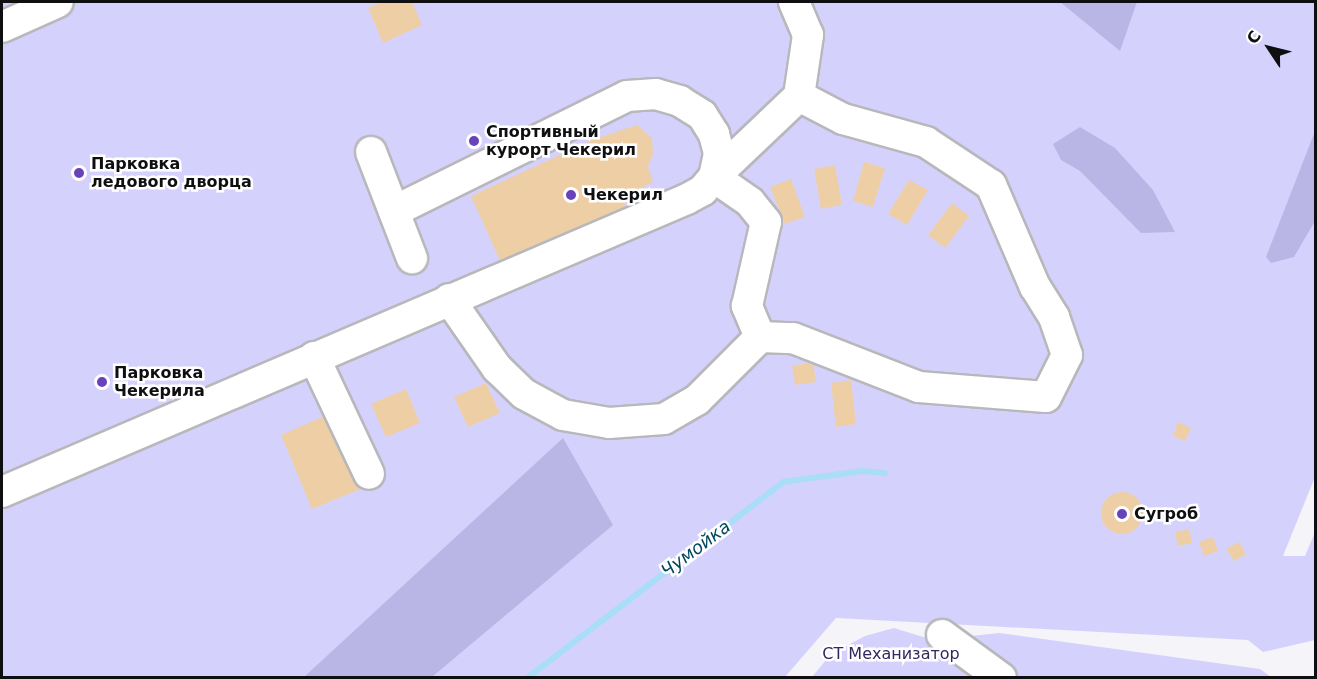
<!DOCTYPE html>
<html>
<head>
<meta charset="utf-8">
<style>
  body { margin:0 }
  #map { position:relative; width:1317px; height:679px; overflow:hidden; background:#f5f5f9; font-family:"DejaVu Sans",sans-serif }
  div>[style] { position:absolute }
  .green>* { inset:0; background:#d4d2fd }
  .forest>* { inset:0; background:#b9b6e5 }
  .stream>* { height:6px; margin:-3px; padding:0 3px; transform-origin:3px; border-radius:3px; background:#a9ddf8 }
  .building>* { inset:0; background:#eecfa5 }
  .round { border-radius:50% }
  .roads { filter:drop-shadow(2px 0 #b8b8bc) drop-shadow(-2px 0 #b8b8bc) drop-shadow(0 2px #b8b8bc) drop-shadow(0 -2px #b8b8bc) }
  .minor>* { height:30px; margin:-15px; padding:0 15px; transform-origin:15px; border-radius:15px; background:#fff }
  .dots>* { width:16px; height:16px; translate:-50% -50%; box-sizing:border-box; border:3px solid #fff; border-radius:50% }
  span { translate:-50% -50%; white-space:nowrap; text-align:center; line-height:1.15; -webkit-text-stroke:5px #fff; paint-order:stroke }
  .poi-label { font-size:16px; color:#0f0f11; font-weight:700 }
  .left { translate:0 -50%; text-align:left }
  .park-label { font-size:16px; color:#31285f }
  .water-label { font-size:18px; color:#004761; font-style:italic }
  .frame { position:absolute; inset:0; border:3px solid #0f0f11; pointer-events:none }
  .north { position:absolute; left:1239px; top:18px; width:60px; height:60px; -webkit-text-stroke:4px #fff; paint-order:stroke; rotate:305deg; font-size:16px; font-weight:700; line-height:24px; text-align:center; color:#0f0f11 }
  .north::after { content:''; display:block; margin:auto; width:21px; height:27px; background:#0f0f11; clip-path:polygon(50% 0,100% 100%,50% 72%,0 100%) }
</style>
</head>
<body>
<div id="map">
  <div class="green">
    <i style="clip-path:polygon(2px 2px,1315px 2px,1315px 477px,1283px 556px,1305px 556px,1315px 532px,1315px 640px,1263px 652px,1248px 640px,836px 618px,785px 677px,2px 677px)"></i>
    <i style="clip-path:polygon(894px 628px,933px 640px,999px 633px,1260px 669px,1271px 677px,811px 678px,831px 654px,865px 636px)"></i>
  </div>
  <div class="forest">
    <i style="clip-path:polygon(1060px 2px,1137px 2px,1120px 51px)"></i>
    <i style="clip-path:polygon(1080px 127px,1115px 148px,1153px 190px,1175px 232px,1141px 233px,1080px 171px,1061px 160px,1053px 144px)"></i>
    <i style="clip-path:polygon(1315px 131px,1315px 221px,1294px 257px,1271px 263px,1266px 257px)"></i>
    <i style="clip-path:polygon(563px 438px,613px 525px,432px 677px,304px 677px)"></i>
  </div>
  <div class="stream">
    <i style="left:527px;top:678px;width:322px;rotate:-37.4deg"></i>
    <i style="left:783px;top:482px;width:80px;rotate:-7.9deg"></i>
    <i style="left:862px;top:471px;width:23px;rotate:5deg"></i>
  </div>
  <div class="building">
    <i style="clip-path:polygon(383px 2px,412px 2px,422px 25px,383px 43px,368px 8px)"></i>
    <i style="clip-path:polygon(637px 125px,652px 138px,653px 154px,648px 166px,653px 182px,622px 198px,628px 210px,505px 272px,471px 196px,594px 139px)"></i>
    <i style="clip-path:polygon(864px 162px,885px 168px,873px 207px,853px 201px)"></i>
    <i style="clip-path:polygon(835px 165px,842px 205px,821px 209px,814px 169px)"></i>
    <i style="clip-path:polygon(791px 179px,805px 217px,785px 224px,770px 187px)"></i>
    <i style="clip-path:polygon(909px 180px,928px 190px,907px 225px,888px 214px)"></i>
    <i style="clip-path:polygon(952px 203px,969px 216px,945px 248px,928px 235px)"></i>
    <i style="clip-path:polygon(813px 362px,816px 382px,795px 385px,792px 366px)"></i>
    <i style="clip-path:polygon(851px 380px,856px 424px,836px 427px,831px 383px)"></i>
    <i style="clip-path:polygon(486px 383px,500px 413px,468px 427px,454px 397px)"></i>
    <i style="clip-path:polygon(406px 389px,420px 423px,386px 437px,371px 404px)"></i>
    <i style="clip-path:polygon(336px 411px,368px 486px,312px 509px,281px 435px)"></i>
    <i style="clip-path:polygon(1178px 422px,1191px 428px,1185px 441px,1173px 436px)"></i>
    <i class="round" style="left:1101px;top:492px;width:42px;height:42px"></i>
    <i style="clip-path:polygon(1189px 529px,1192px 543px,1178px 546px,1175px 532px)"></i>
    <i style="clip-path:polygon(1213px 537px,1218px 551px,1204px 556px,1199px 542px)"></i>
    <i style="clip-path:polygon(1239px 542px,1246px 554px,1234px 561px,1226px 549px)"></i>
  </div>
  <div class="roads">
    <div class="minor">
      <i style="left:2px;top:27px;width:61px;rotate:-24.1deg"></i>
      <i style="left:371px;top:152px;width:114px;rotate:68.9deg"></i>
      <i style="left:449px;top:299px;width:84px;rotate:55.2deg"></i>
      <i style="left:497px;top:368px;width:37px;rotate:44deg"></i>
      <i style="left:524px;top:394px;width:44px;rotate:28.3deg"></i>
      <i style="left:563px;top:415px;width:47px;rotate:9.9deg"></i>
      <i style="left:609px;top:423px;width:55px;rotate:-4.2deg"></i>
      <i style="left:664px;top:419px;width:38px;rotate:-30deg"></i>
      <i style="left:697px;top:400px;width:89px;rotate:-45deg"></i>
      <i style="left:760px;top:337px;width:33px;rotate:2deg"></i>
      <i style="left:793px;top:338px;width:135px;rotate:21.3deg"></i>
      <i style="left:919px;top:387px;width:127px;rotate:4.5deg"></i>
      <i style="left:1046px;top:397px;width:47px;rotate:-63.4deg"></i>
      <i style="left:1067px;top:355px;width:40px;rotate:-108.9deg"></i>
      <i style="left:1054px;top:317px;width:36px;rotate:-122deg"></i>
      <i style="left:1035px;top:287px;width:111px;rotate:-113.3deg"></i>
      <i style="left:991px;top:185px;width:78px;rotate:-146.5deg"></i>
      <i style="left:926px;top:142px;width:86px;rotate:-164.5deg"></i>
      <i style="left:843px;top:119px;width:50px;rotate:-152.4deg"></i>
      <i style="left:760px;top:337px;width:34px;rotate:-113deg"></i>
      <i style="left:747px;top:306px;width:86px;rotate:-77.3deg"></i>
      <i style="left:766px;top:222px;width:26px;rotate:-129deg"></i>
      <i style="left:750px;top:202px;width:44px;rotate:-145.2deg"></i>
      <i style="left:714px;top:177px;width:117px;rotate:-43.6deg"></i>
      <i style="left:799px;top:96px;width:62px;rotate:-81.6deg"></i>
      <i style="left:808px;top:35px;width:36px;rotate:-113deg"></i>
      <i style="left:314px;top:357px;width:129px;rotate:64.8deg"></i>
      <i style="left:2px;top:492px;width:745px;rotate:-23.16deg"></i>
      <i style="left:687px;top:199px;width:18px;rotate:-29deg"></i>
      <i style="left:703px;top:190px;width:17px;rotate:-50deg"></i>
      <i style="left:714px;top:177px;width:25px;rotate:-78deg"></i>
      <i style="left:719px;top:153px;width:20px;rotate:-105deg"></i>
      <i style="left:714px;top:134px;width:22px;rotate:-122deg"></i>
      <i style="left:702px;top:115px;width:26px;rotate:-148deg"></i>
      <i style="left:680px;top:101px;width:25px;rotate:-164deg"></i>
      <i style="left:656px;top:94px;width:29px;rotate:176deg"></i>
      <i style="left:627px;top:96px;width:260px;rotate:153.7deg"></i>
      <i style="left:942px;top:635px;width:73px;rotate:36.1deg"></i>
    </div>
  </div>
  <div class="dots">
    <i style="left:474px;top:141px;background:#6642bb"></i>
    <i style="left:79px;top:173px;background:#6642bb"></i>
    <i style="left:571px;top:195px;background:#6642bb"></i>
    <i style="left:102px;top:382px;background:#6642bb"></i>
    <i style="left:1122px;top:514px;background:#6642bb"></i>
  </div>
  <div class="poi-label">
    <span class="left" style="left:486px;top:141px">Спортивный<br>курорт Чекерил</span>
    <span class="left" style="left:91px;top:173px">Парковка<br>ледового дворца</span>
    <span class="left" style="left:583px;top:195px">Чекерил</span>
    <span class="left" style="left:114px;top:382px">Парковка<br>Чекерила</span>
    <span class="left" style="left:1134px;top:514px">Сугроб</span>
  </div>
  <div class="park-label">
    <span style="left:891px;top:654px">СТ Механизатор</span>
  </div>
  <div class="water-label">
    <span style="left:696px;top:549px;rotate:-37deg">Чумойка</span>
  </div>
  <div class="frame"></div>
  <div class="north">С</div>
</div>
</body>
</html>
